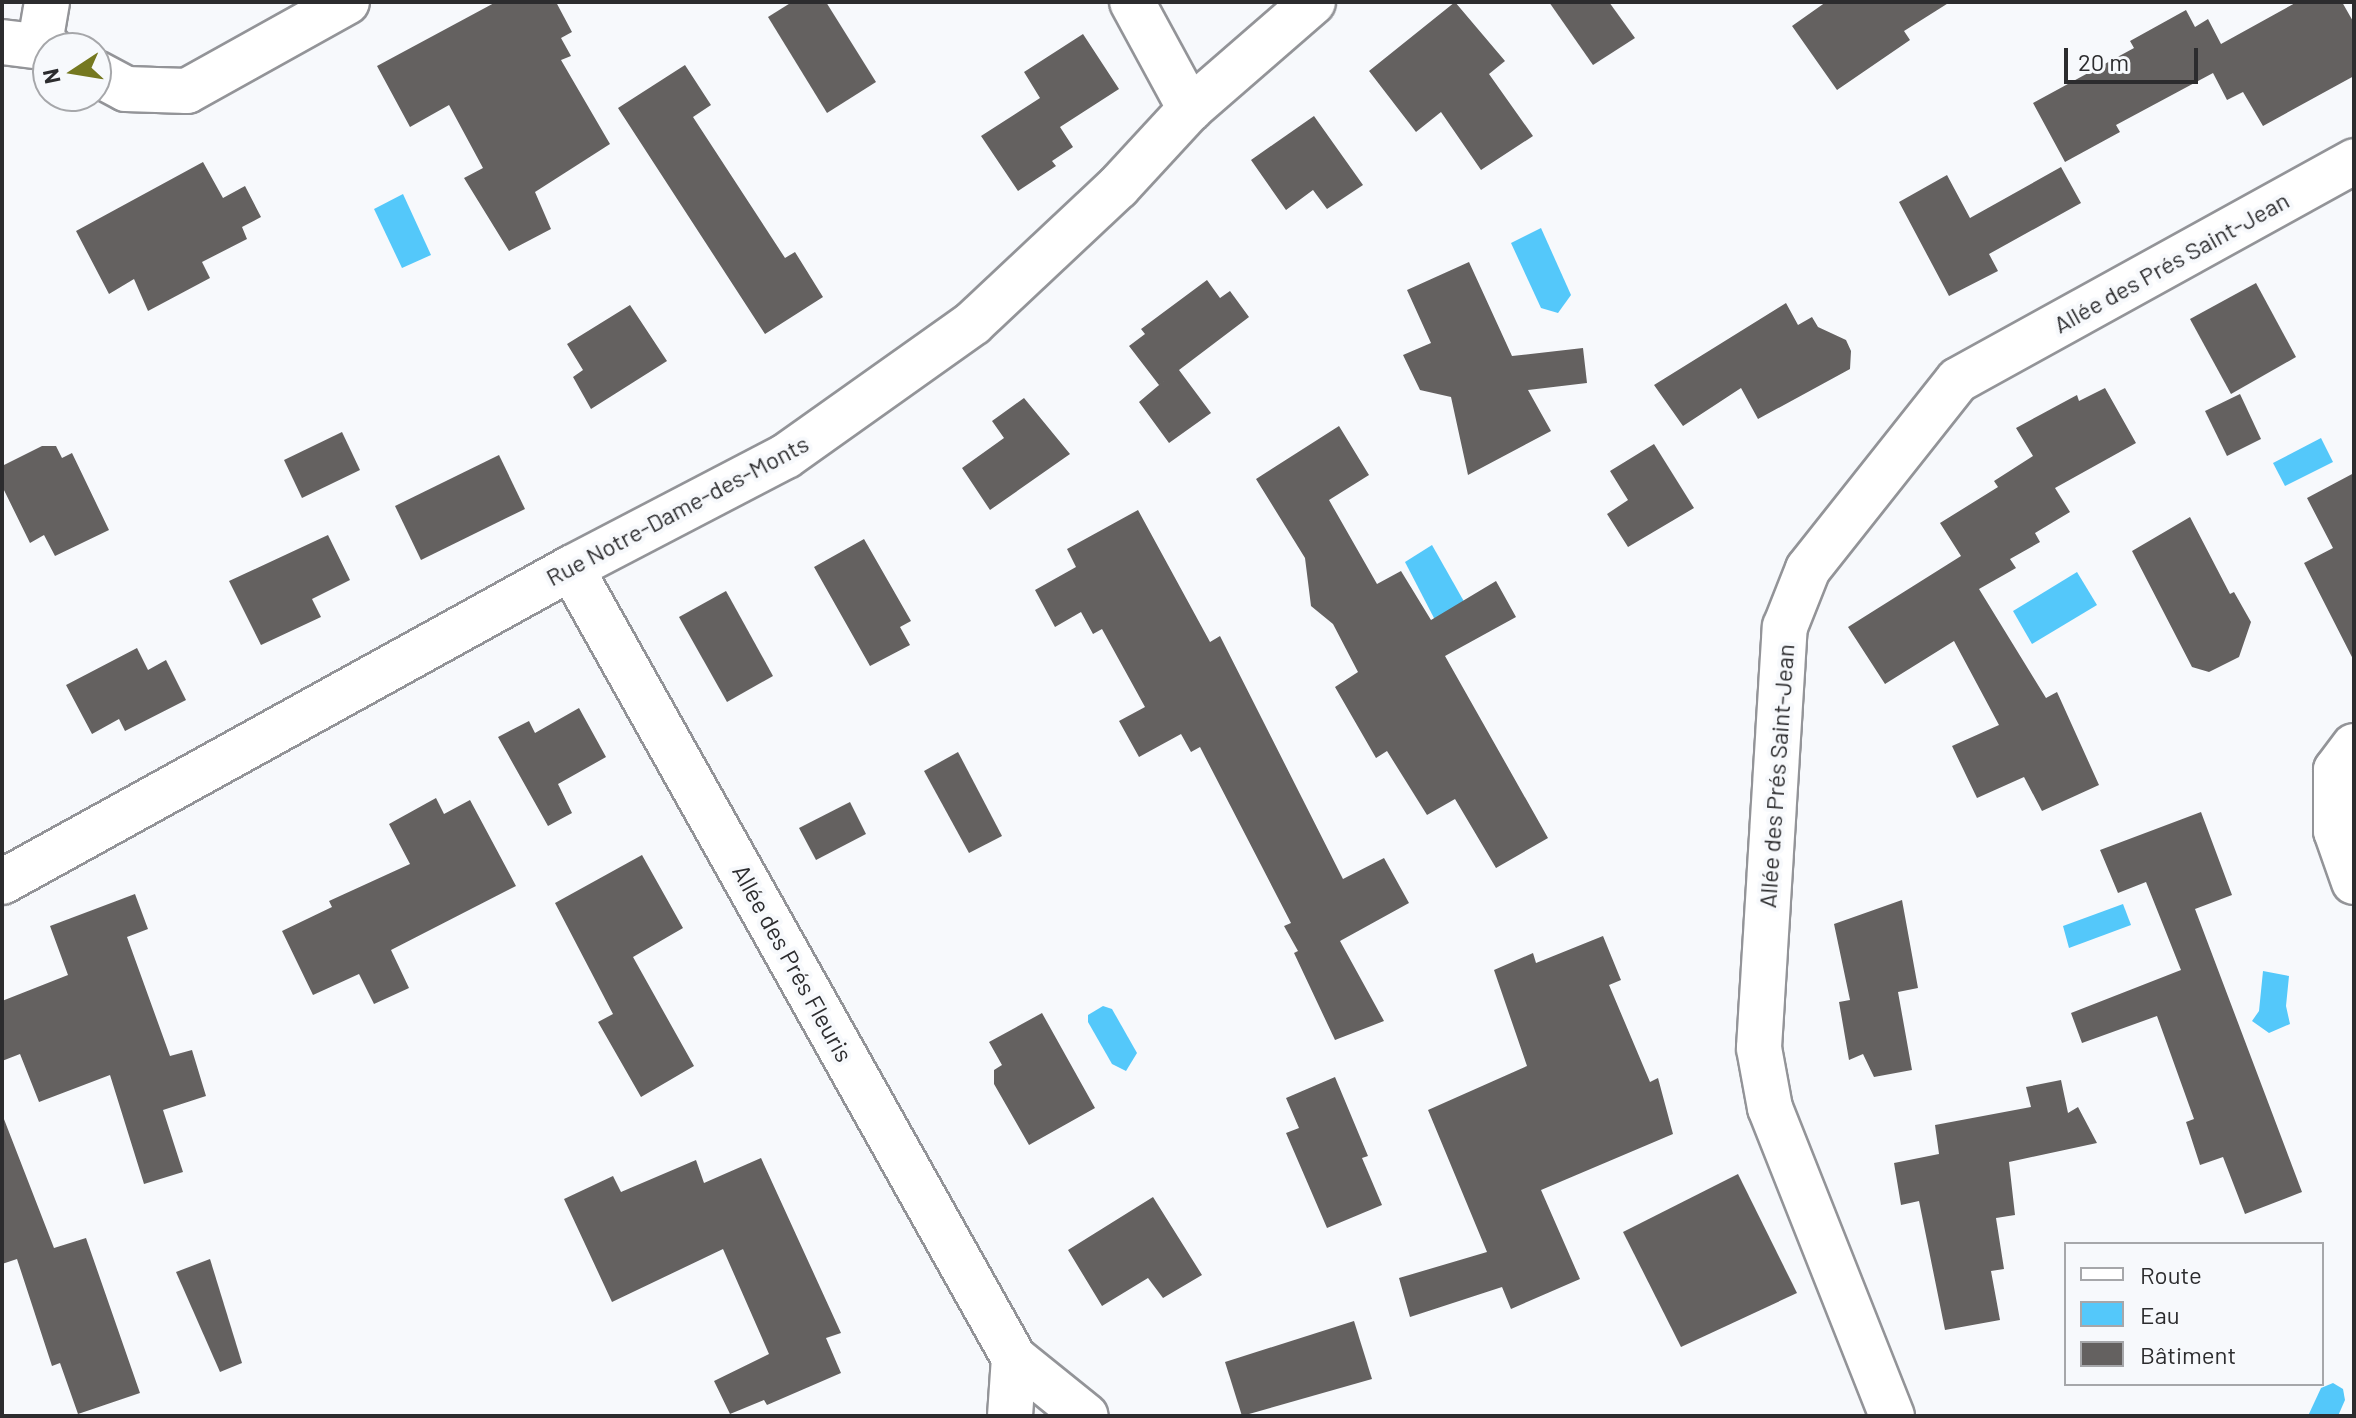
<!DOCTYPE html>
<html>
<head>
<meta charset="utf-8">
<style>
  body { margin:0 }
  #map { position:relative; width:2356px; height:1418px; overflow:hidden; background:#f7f9fc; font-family:Barlow,sans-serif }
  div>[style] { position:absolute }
  .water>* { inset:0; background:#54c8fa }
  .building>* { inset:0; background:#646160 }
  .roads { filter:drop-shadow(2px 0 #939498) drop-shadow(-2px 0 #939498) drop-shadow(0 2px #939498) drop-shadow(0 -2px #939498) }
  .street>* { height:44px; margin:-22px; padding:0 22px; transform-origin:22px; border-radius:22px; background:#fff }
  span { translate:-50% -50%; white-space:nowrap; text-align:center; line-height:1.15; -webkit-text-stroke:8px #f7f9fc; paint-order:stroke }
  .street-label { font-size:24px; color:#2c2c2e }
  .frame { position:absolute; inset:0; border:4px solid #2c2c2e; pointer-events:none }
  .legend { position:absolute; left:2064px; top:1242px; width:260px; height:144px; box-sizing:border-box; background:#f7f9fc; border:2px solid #a6a7aa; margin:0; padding:10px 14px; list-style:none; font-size:24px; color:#2c2c2e }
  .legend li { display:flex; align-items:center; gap:16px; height:40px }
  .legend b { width:40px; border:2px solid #a6a7aa }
  .north { position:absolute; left:32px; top:32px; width:80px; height:80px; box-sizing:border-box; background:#f7f9fc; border:2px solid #a6a7aa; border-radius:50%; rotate:258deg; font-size:22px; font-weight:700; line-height:32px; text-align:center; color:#2c2c2e }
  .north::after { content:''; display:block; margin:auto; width:28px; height:36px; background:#757820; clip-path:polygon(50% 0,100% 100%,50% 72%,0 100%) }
  .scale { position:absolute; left:2064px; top:48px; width:134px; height:36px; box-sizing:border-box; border:4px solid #2c2c2e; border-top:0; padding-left:10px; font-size:24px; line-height:28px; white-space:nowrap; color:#2c2c2e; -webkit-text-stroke:6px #f7f9fc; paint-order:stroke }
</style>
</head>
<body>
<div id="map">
  <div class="water">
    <i style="clip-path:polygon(403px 194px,431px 255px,402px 268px,374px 209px)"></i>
    <i style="clip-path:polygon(1541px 228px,1571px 295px,1558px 313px,1541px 308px,1511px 243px)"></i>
    <i style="clip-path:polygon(2321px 438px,2333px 462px,2285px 486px,2273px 463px)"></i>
    <i style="clip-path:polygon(1432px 545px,1466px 605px,1435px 620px,1405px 562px)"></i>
    <i style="clip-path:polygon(2077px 572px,2097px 605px,2032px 644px,2013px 611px)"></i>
    <i style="clip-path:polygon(2123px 904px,2131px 925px,2069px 948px,2063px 926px)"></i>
    <i style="clip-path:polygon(2263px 971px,2289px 976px,2286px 1006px,2290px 1024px,2269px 1033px,2252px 1021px,2259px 1011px)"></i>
    <i style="clip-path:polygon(1103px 1006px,1112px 1009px,1137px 1053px,1126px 1071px,1112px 1064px,1088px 1022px,1088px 1015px)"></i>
    <i style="clip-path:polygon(2333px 1383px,2343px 1389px,2345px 1400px,2338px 1416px,2308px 1416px,2321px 1388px)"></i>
  </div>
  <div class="building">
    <i style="clip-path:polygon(496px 2px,556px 2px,572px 32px,561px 38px,571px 56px,561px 60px,610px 144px,535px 192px,551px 229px,509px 251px,464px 178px,483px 168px,449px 105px,410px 127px,377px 66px)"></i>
    <i style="clip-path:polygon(792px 2px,826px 2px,876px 82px,827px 113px,768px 17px)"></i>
    <i style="clip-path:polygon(1455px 2px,1505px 61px,1489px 74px,1533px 136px,1481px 170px,1441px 112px,1416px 132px,1369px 71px)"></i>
    <i style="clip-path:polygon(1549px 2px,1609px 2px,1635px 38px,1593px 65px)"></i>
    <i style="clip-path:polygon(1826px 2px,1950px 2px,1904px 31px,1910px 40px,1837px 90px,1792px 26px)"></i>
    <i style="clip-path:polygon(2297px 2px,2342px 2px,2354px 23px,2354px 76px,2263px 126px,2243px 92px,2227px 100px,2213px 73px,2116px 125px,2120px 132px,2065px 162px,2033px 103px,2134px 48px,2130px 41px,2186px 10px,2195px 27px,2208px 19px,2221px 44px)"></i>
    <i style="clip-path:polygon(1083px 34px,1119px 89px,1060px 127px,1073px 147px,1052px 161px,1056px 166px,1018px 191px,981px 136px,1040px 98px,1024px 72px)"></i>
    <i style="clip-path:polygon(685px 65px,711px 105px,693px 117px,785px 258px,795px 252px,823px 297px,765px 334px,618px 108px)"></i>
    <i style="clip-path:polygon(1314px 116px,1363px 185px,1327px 209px,1313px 190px,1286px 210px,1251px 160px)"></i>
    <i style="clip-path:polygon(203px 162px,223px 198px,245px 186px,261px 217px,242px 227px,247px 239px,202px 262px,210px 278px,148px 311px,134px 279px,109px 294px,76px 231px)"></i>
    <i style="clip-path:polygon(2061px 167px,2081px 203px,1989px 254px,1998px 271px,1949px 296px,1899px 202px,1947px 175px,1970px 218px)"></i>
    <i style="clip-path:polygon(1469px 262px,1512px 356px,1583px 348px,1587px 383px,1528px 390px,1551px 431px,1468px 475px,1451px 397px,1420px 390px,1403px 355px,1431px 343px,1407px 290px)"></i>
    <i style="clip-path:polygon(1207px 280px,1220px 298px,1230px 291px,1249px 317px,1179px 370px,1211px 413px,1169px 443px,1139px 402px,1165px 380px,1159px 385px,1129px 346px,1145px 334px,1141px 329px)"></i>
    <i style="clip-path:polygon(2256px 283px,2296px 357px,2231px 394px,2190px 319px)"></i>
    <i style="clip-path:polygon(1786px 303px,1798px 325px,1812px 317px,1818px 327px,1846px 340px,1851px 351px,1850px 369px,1758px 419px,1741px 388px,1683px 426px,1654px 385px)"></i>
    <i style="clip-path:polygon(630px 305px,667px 361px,591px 409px,573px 377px,583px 370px,567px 344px)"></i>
    <i style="clip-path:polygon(2105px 388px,2136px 443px,2055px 488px,2070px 512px,2035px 533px,2040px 542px,2010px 559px,2016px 568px,1979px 589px,2046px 698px,2057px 692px,2099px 785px,2042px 811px,2024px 777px,1977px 798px,1952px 746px,1999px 725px,1954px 641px,1885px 684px,1848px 627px,1961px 556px,1940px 523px,1998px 487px,1994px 481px,2033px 456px,2016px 428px,2077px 395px,2079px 401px)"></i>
    <i style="clip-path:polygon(2240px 394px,2261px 439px,2227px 456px,2205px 411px)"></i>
    <i style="clip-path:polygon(1024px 398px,1070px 454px,990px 510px,962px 468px,1004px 438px,992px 421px)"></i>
    <i style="clip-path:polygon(1339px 426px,1369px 475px,1329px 500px,1377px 584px,1401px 571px,1431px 620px,1496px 581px,1516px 617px,1445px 656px,1548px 838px,1496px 868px,1455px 799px,1427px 815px,1387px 751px,1376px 758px,1335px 687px,1358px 672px,1333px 624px,1311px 606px,1305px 558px,1256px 479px)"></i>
    <i style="clip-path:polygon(342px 432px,360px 470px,302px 498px,284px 460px)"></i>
    <i style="clip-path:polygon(1654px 444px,1694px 508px,1628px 547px,1607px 514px,1628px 500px,1610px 471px)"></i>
    <i style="clip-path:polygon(42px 446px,56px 446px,62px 458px,72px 453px,109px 530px,55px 556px,44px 535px,30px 543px,2px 486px,2px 466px)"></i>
    <i style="clip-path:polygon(499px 455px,525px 509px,421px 560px,395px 506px)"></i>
    <i style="clip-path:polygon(2354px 473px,2354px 661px,2304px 563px,2333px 548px,2307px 498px)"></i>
    <i style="clip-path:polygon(1138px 510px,1210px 642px,1220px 636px,1343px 879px,1384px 858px,1409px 903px,1340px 941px,1384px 1021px,1335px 1040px,1294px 953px,1298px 951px,1284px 926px,1291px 923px,1200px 747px,1191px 752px,1181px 734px,1139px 757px,1119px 721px,1145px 707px,1102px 629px,1093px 634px,1081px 612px,1055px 627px,1035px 590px,1076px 567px,1067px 549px)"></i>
    <i style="clip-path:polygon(2190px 517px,2230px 594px,2234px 592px,2251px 622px,2239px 657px,2209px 672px,2192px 667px,2132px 551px)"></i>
    <i style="clip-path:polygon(328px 535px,350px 580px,312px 599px,321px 617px,261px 645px,229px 581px)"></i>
    <i style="clip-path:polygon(864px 539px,911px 621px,900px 627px,910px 645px,870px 666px,814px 567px)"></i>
    <i style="clip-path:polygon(726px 591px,773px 676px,727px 702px,679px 617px)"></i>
    <i style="clip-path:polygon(137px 648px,148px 670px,166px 660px,186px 700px,125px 731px,119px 719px,92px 734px,66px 685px)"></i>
    <i style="clip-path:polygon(579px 708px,606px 757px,558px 784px,572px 813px,548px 826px,498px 737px,529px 721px,535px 733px)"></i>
    <i style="clip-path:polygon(958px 752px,1002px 836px,969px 853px,924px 771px)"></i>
    <i style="clip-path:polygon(436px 798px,444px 814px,470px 800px,516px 886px,391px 950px,409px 988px,374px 1004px,359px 974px,313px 995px,282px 931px,332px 907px,329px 901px,410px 864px,389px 824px)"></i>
    <i style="clip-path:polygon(850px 802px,866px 834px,816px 860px,799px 828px)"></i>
    <i style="clip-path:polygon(2201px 812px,2232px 895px,2195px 909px,2302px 1192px,2245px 1214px,2223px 1157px,2200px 1165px,2186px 1122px,2194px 1119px,2157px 1016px,2082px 1043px,2071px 1013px,2181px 970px,2146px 882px,2118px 893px,2100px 850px)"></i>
    <i style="clip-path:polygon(642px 855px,683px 928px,633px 957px,694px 1066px,641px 1097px,598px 1022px,613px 1014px,555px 903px)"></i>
    <i style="clip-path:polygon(135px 894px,148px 929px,127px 937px,170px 1056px,192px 1050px,206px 1096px,163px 1110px,183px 1172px,144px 1184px,110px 1075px,39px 1102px,20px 1054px,2px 1061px,2px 1001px,68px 975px,50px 926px)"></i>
    <i style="clip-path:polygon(1902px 900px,1918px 988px,1898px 992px,1912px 1070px,1874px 1077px,1863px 1054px,1849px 1060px,1839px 1002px,1850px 1000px,1834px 924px)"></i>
    <i style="clip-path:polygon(1603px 936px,1621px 980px,1609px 985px,1650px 1082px,1658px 1078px,1673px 1134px,1541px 1190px,1580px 1279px,1511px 1309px,1502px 1287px,1410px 1317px,1399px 1278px,1487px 1252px,1428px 1110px,1527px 1066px,1494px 970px,1533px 953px,1536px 963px)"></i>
    <i style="clip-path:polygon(1042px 1013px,1095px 1108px,1029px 1145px,994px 1084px,994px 1070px,1002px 1065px,989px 1042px)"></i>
    <i style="clip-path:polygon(1335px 1077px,1368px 1156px,1362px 1158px,1382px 1205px,1327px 1228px,1286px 1133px,1299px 1128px,1286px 1098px)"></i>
    <i style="clip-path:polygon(2061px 1080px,2068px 1113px,2078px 1107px,2097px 1143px,2009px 1162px,2015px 1215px,1996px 1218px,2004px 1269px,1991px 1271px,2000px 1320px,1945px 1330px,1919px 1201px,1901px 1205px,1894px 1163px,1939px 1154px,1935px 1125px,2031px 1107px,2026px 1087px)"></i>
    <i style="clip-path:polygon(2px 1114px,54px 1248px,86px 1238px,140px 1393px,78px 1414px,60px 1363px,52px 1366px,17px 1259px,2px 1264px)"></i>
    <i style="clip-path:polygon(761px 1158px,841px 1333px,826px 1338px,841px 1373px,767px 1405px,764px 1400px,730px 1414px,714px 1381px,769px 1354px,723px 1249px,612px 1302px,564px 1199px,613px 1176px,621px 1192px,696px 1160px,704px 1183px)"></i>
    <i style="clip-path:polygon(1738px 1174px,1797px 1293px,1681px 1347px,1623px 1232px)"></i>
    <i style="clip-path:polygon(1153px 1197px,1202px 1275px,1163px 1298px,1148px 1278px,1102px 1306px,1068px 1250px)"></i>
    <i style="clip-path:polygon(210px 1259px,242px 1363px,220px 1372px,176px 1272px)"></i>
    <i style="clip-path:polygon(1354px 1321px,1372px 1379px,1242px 1416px,1225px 1362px)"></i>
  </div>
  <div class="roads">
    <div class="street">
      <i style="left:1132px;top:2px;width:122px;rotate:61.5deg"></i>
      <i style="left:2px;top:42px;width:48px;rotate:7.1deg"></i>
      <i style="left:40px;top:43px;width:42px;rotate:-80.3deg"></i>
      <i style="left:96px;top:73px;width:34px;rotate:28deg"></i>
      <i style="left:126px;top:89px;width:61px;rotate:1.9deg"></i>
      <i style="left:187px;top:91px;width:183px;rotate:-29.1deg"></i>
      <i style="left:571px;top:568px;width:906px;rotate:60.72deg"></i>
      <i style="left:1014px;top:1358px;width:92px;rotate:38.9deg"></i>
      <i style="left:2354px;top:746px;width:30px;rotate:127deg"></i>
      <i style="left:2336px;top:770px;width:61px;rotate:90deg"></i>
      <i style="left:2336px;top:831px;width:54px;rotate:70.6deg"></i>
      <i style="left:2px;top:882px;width:650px;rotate:-28.89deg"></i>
      <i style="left:571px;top:568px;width:242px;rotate:-27.5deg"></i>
      <i style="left:786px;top:456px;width:229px;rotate:-35.4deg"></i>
      <i style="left:973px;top:323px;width:199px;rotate:-43.2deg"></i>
      <i style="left:1118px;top:187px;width:106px;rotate:-47.3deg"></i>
      <i style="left:1190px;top:109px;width:163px;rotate:-41deg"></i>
      <i style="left:1010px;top:1416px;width:58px;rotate:-86.1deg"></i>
      <i style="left:1892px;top:1416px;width:331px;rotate:-111.6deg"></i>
      <i style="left:1770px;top:1108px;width:61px;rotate:-100.4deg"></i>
      <i style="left:1759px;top:1048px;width:422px;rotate:-86.5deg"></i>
      <i style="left:1785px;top:627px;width:62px;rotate:-68.4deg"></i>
      <i style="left:1808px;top:569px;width:241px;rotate:-51.6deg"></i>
      <i style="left:1958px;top:380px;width:453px;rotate:-28.9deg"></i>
    </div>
  </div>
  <div class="street-label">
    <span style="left:2171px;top:262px;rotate:-29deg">Allée des Prés Saint-Jean</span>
    <span style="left:677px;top:510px;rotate:-28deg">Rue Notre-Dame-des-Monts</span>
    <span style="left:1776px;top:776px;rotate:-86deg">Allée des Prés Saint-Jean</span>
    <span style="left:793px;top:963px;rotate:61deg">Allée des Prés Fleuris</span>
  </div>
  <div class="frame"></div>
  <ul class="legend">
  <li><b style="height:10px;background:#fff"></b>Route</li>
  <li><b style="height:22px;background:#54c8fa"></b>Eau</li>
  <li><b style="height:22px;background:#646160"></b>Bâtiment</li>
  </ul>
  <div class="north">N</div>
  <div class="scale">20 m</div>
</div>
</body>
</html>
